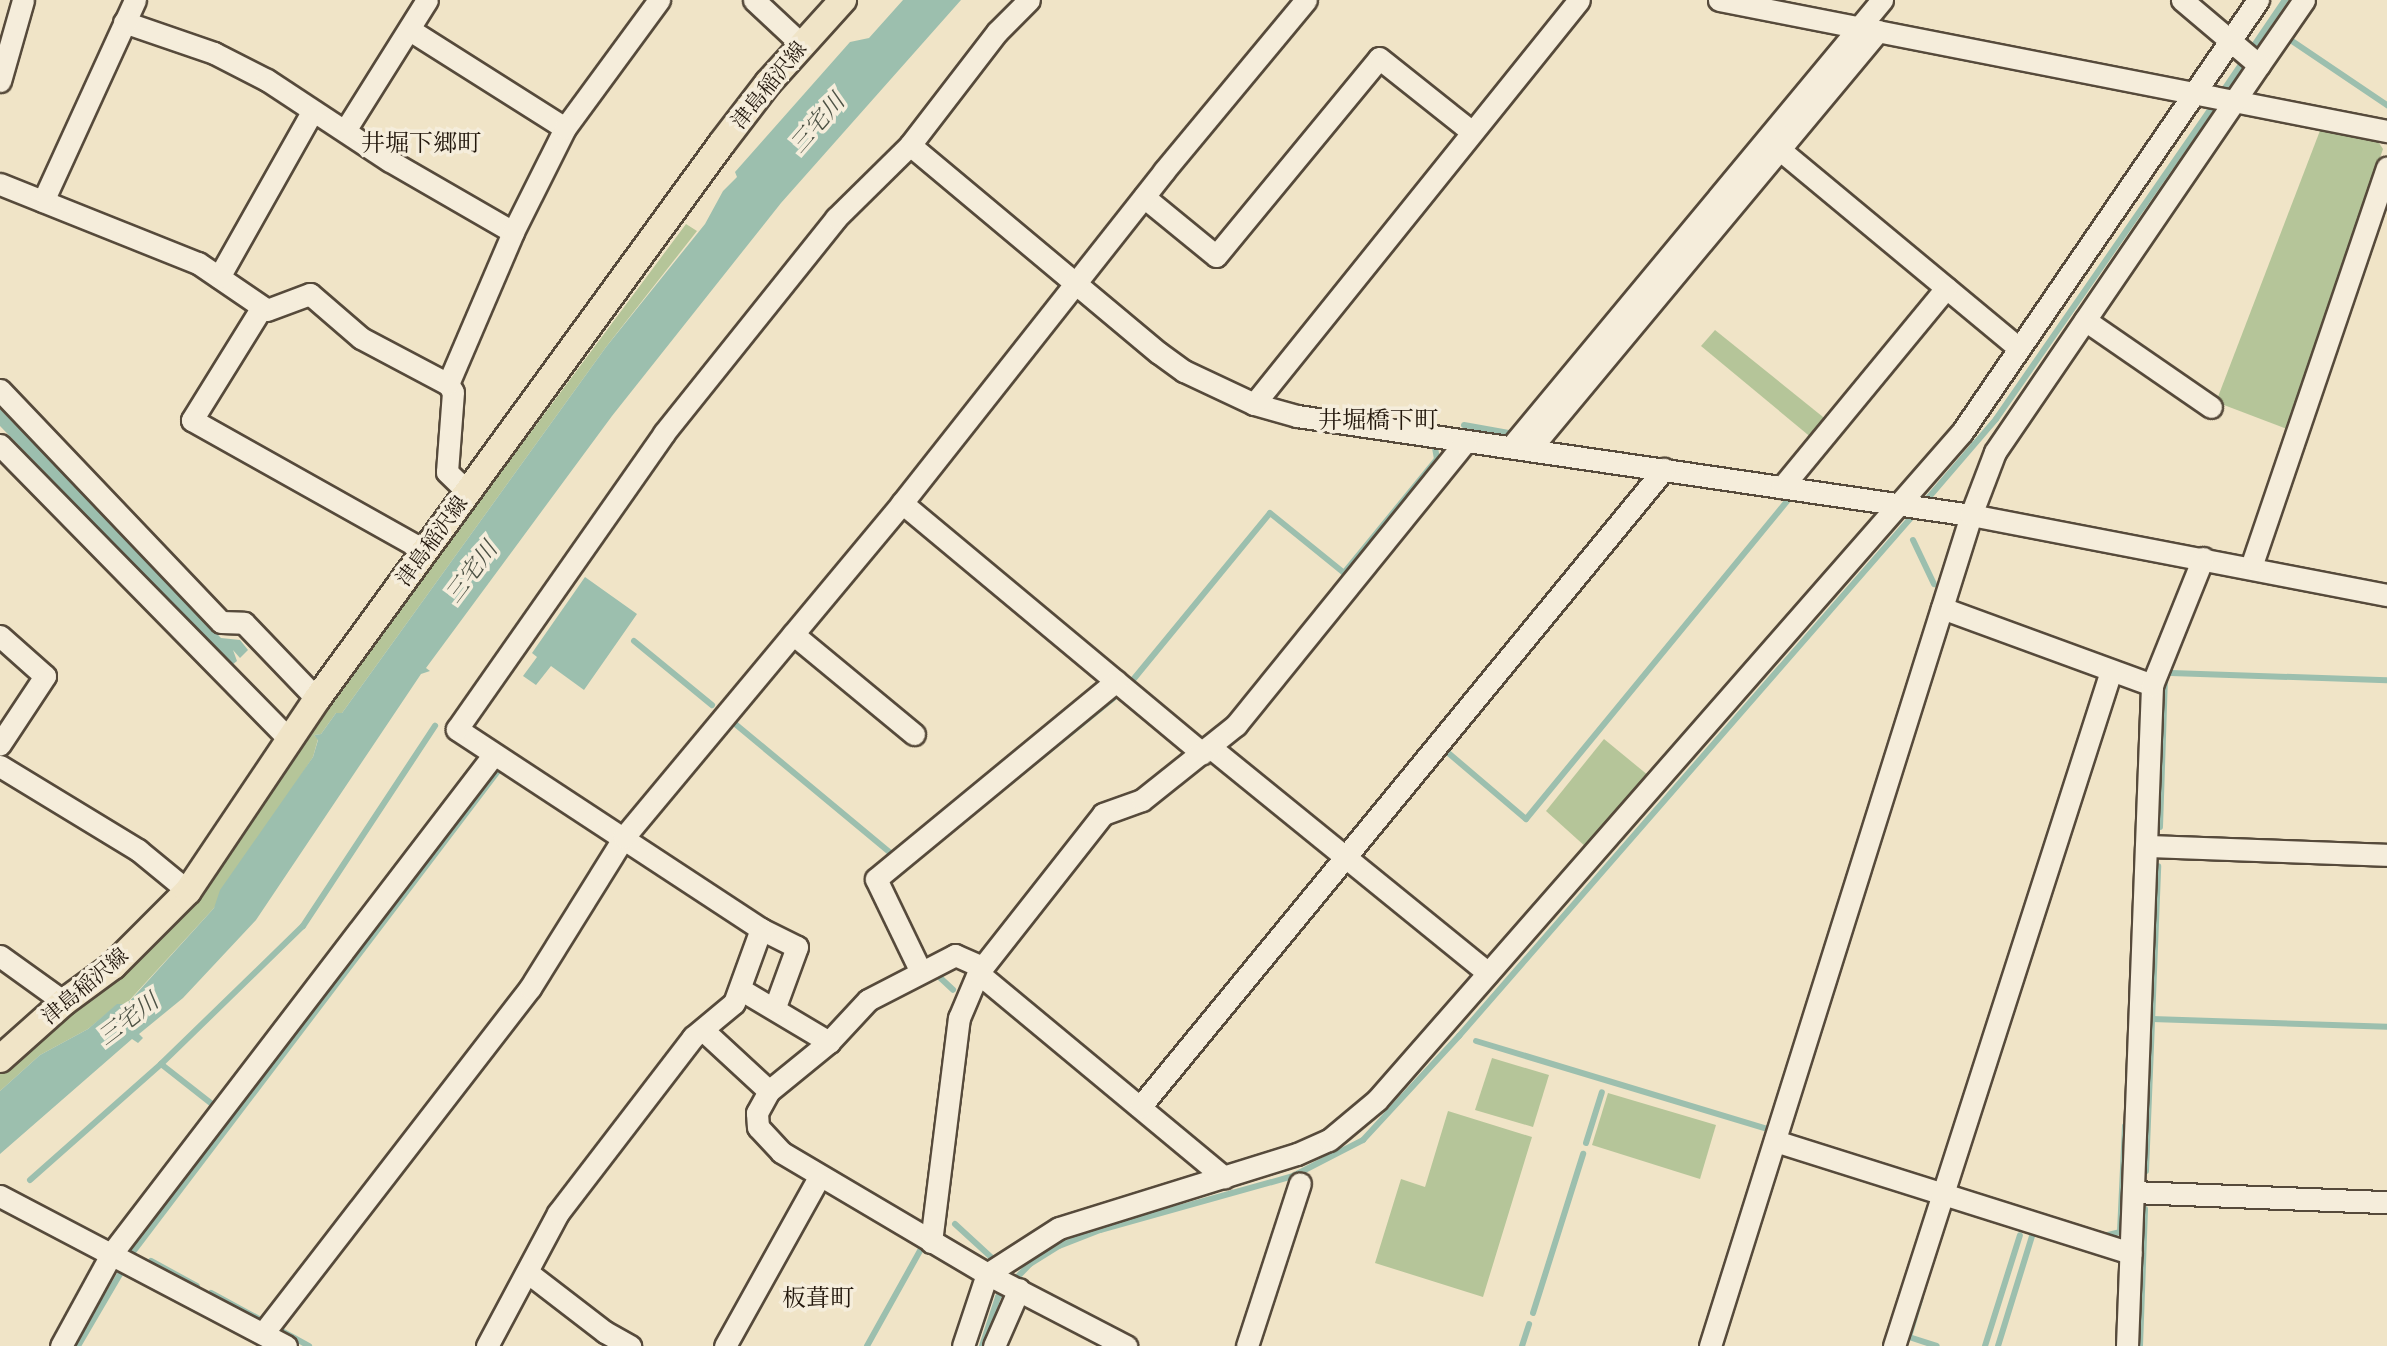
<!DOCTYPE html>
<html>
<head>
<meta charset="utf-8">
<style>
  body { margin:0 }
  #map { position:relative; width:2387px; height:1346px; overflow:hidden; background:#f0e4c7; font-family:"IM FELL Great Primer","Noto Serif JP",serif }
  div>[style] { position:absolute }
  .green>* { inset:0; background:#b5c599 }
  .water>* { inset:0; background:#9cbfae }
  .stream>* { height:6px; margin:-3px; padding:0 3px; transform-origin:3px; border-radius:3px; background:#9cbfae }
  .roads { filter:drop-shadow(2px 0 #564a3b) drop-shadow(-2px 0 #564a3b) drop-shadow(0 2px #564a3b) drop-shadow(0 -2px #564a3b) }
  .minor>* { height:21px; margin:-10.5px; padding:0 10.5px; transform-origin:10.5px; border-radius:10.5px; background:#f5eddb }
  .major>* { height:26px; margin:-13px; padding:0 13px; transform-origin:13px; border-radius:13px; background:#f0e4c7 }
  span { translate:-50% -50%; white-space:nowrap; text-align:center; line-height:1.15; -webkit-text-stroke:7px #f5eddb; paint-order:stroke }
  .street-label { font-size:21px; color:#22170c }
  .water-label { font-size:23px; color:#4d5245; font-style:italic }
  .quarter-label { font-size:24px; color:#22170c }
</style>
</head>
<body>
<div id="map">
  <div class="green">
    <i style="clip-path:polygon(2321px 128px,2377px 140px,2383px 149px,2287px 429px,2216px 402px)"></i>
    <i style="clip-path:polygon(686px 224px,697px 231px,606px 347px,342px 713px,336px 713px,321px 734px,314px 735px,318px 739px,313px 757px,214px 908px,126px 1004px,117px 1005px,88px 1029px,40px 1055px,0 1091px,0 1073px,68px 1010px,145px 950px)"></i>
    <i style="clip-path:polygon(1715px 330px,1828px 421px,1813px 439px,1701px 346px)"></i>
    <i style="clip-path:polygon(1604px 739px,1649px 776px,1587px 848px,1546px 811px)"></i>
    <i style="clip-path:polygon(1492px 1058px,1549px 1075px,1533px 1127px,1475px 1110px)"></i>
    <i style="clip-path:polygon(1608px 1093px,1716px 1125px,1700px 1179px,1592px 1145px)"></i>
    <i style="clip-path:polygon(1448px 1111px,1532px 1137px,1483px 1297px,1375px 1263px,1401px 1179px,1425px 1187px)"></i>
  </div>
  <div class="water">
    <i style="clip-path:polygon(903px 0,961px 0,781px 203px,612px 416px,426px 668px,430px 671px,421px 674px,256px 920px,183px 998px,139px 1034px,143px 1038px,138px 1043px,132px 1039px,0 1154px,0 1091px,40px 1055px,88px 1029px,117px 1004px,127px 1004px,214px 908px,220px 890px,313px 757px,318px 740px,314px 735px,321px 734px,336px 713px,342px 713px,606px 347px,705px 224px,723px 191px,737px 177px,735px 172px,850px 42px,869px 38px)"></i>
    <i style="clip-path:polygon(0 409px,221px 638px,240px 640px,248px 650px,240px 658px,233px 650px,237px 661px,232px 665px,0 426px)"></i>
    <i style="clip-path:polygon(585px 577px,637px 614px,584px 690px,551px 666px,536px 685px,523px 676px,537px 657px,532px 653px)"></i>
  </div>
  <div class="stream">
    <i style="left:2292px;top:41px;width:115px;rotate:34deg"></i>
    <i style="left:2221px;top:94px;width:114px;rotate:-55.8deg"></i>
    <i style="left:1464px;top:425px;width:51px;rotate:10.2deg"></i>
    <i style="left:1923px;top:504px;width:112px;rotate:-49.3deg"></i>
    <i style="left:1996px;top:419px;width:384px;rotate:-55.3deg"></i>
    <i style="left:1913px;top:540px;width:49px;rotate:64.5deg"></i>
    <i style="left:634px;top:641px;width:101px;rotate:39.4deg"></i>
    <i style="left:2171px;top:673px;width:216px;rotate:1.9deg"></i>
    <i style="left:1132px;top:681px;width:217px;rotate:-50.6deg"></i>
    <i style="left:1270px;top:513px;width:95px;rotate:39deg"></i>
    <i style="left:1344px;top:573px;width:147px;rotate:-50.8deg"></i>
    <i style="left:1437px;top:459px;width:11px;rotate:-100deg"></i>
    <i style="left:734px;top:723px;width:205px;rotate:39.7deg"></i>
    <i style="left:1441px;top:757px;width:8px;rotate:-50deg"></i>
    <i style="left:1446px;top:751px;width:105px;rotate:40.4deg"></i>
    <i style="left:1526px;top:819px;width:414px;rotate:-50.6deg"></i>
    <i style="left:993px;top:796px;width:165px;rotate:-39.1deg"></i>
    <i style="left:2160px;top:827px;width:147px;rotate:-88.1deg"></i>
    <i style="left:934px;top:972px;width:26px;rotate:43deg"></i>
    <i style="left:2152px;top:1019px;width:235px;rotate:1.9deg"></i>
    <i style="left:1476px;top:1041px;width:304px;rotate:16.8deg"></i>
    <i style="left:161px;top:1064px;width:198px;rotate:-44.2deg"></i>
    <i style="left:303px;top:926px;width:240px;rotate:-56.6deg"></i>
    <i style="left:1586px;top:1143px;width:53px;rotate:-72.6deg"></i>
    <i style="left:2146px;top:1171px;width:305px;rotate:-87.7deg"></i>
    <i style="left:30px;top:1180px;width:175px;rotate:-41.5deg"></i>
    <i style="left:161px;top:1064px;width:65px;rotate:38.1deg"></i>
    <i style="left:955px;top:1224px;width:49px;rotate:42.5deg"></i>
    <i style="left:2108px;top:1235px;width:12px;rotate:-14deg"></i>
    <i style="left:2120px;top:1232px;width:106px;rotate:-87.3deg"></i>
    <i style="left:151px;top:1261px;width:52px;rotate:28.5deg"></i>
    <i style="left:211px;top:1293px;width:55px;rotate:28.4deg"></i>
    <i style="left:1921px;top:1297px;width:42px;rotate:106.7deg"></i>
    <i style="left:1909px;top:1337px;width:29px;rotate:18deg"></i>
    <i style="left:1533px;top:1313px;width:167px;rotate:-72.5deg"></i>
    <i style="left:282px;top:1331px;width:31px;rotate:29deg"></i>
    <i style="left:78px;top:1346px;width:109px;rotate:-59.7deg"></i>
    <i style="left:133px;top:1252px;width:604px;rotate:-52.81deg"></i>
    <i style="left:867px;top:1346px;width:113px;rotate:-60.9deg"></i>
    <i style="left:982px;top:1346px;width:52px;rotate:-71.9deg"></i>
    <i style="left:998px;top:1297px;width:46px;rotate:-45.9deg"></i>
    <i style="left:1030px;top:1264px;width:34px;rotate:-32deg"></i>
    <i style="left:1059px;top:1246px;width:44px;rotate:-21.3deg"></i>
    <i style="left:1100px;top:1230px;width:200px;rotate:-15.6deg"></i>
    <i style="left:1293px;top:1176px;width:79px;rotate:-27.2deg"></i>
    <i style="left:1363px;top:1140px;width:142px;rotate:-47.3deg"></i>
    <i style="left:1459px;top:1036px;width:695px;rotate:-48.91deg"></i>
    <i style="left:1522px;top:1346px;width:23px;rotate:-72deg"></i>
    <i style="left:1985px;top:1346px;width:116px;rotate:-72.5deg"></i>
    <i style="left:1998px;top:1346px;width:115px;rotate:-72.8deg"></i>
    <i style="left:2140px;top:1346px;width:137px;rotate:-87.9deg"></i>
  </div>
  <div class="roads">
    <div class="minor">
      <i style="left:754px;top:0;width:64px;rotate:43.1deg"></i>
      <i style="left:1719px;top:0;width:681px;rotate:11.1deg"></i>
      <i style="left:124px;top:22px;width:95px;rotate:19deg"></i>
      <i style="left:214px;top:53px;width:59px;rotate:27deg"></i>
      <i style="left:267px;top:80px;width:147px;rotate:33.4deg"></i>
      <i style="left:390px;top:161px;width:142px;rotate:30deg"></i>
      <i style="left:410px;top:30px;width:183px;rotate:32.3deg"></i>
      <i style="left:2259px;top:65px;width:79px;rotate:-55.3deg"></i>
      <i style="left:0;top:81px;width:84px;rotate:-74.1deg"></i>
      <i style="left:346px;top:129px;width:152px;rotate:-57.9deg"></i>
      <i style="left:910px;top:145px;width:324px;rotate:39.9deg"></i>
      <i style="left:1159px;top:353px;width:31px;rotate:36deg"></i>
      <i style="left:1184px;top:371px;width:77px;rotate:25.2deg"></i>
      <i style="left:1254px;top:404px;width:45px;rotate:15.6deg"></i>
      <i style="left:1297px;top:416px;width:681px;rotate:8.36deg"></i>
      <i style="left:1971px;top:515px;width:424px;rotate:10.9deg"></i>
      <i style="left:1779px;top:149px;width:312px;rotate:39.7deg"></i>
      <i style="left:0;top:184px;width:213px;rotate:21.8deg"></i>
      <i style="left:198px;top:263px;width:83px;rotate:34.3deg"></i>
      <i style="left:267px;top:310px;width:46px;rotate:-20.4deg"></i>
      <i style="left:310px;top:294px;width:67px;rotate:40.8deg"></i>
      <i style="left:361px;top:338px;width:98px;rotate:27.9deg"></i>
      <i style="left:448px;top:384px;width:9px;rotate:58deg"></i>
      <i style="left:453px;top:392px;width:80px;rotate:94.3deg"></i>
      <i style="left:447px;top:472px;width:29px;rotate:44deg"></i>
      <i style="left:1144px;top:197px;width:93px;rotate:39.3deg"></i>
      <i style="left:1216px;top:256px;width:256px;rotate:-50.5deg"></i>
      <i style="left:1379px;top:58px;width:119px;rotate:38.5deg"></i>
      <i style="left:43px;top:201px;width:221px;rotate:-65.4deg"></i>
      <i style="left:219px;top:277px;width:189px;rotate:-60.6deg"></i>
      <i style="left:262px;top:307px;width:133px;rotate:121.8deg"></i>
      <i style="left:192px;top:420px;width:267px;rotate:29.3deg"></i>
      <i style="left:2085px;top:320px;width:153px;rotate:34.6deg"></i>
      <i style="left:448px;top:384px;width:165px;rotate:-66.8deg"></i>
      <i style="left:513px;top:232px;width:116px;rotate:-63.4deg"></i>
      <i style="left:565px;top:128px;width:159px;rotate:-53.7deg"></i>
      <i style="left:0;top:390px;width:320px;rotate:46.4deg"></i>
      <i style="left:221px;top:622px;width:23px;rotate:2deg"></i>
      <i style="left:244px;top:623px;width:105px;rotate:46.2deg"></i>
      <i style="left:1254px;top:404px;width:518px;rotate:-51.18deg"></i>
      <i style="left:0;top:445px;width:412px;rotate:45.5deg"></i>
      <i style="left:1511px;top:447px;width:581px;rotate:-50.31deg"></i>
      <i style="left:1530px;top:449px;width:544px;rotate:-50.22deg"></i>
      <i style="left:1782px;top:487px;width:258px;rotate:-50.5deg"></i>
      <i style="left:902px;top:503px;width:391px;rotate:39.8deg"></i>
      <i style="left:2251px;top:567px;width:422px;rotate:-71.2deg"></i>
      <i style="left:1942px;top:608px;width:224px;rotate:20.1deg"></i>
      <i style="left:793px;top:634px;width:157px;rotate:39.6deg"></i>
      <i style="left:0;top:636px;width:60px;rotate:41.6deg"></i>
      <i style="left:45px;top:676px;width:82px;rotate:123.5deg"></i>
      <i style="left:1210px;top:747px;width:358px;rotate:39.1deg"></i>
      <i style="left:0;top:766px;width:162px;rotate:31.3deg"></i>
      <i style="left:138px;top:850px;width:65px;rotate:39.4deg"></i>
      <i style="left:2146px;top:846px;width:241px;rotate:2.1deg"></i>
      <i style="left:0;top:956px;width:79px;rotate:35.7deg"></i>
      <i style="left:920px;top:970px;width:101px;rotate:-115.8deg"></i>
      <i style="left:876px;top:879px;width:311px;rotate:-39.5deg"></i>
      <i style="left:978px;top:973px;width:320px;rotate:39.7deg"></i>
      <i style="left:740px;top:989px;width:104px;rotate:30.8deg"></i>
      <i style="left:775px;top:1007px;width:64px;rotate:-69.9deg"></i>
      <i style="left:797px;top:947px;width:40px;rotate:-153.4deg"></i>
      <i style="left:761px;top:929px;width:364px;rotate:-146.7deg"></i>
      <i style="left:457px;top:729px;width:361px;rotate:-55deg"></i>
      <i style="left:664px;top:433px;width:275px;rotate:-51.3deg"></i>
      <i style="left:836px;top:218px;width:104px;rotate:-44.6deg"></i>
      <i style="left:910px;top:145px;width:143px;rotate:-52.4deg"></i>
      <i style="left:997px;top:32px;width:45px;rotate:-45deg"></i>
      <i style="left:704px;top:1031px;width:88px;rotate:42.7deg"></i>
      <i style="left:769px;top:1091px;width:25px;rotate:119deg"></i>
      <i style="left:757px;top:1113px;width:14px;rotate:86deg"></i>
      <i style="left:758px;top:1127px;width:34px;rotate:47deg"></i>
      <i style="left:781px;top:1152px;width:239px;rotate:30.6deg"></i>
      <i style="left:987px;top:1274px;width:157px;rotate:27.4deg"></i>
      <i style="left:769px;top:1091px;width:77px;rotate:-39.2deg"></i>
      <i style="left:829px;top:1042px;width:57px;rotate:-47.1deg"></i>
      <i style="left:868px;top:1000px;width:98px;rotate:-27.3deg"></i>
      <i style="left:955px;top:955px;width:30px;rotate:24deg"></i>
      <i style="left:1140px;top:1107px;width:826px;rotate:-50.6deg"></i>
      <i style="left:1775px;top:1141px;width:373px;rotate:17.5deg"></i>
      <i style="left:2133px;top:1192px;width:254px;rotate:2.3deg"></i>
      <i style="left:0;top:1196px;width:323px;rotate:27.7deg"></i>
      <i style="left:931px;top:1242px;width:226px;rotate:-82.9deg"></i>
      <i style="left:959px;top:1018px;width:49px;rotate:-67.1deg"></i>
      <i style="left:978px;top:973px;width:202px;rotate:-51.8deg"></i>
      <i style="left:1103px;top:814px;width:41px;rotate:-19.7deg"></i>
      <i style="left:1142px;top:800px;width:120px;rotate:-38.6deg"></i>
      <i style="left:1236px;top:725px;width:365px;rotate:-51deg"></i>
      <i style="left:527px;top:1272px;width:98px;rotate:37.6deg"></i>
      <i style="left:605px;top:1332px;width:29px;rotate:29deg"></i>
      <i style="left:264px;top:1332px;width:435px;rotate:-52.3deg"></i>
      <i style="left:530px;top:988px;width:178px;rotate:-58.1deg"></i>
      <i style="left:624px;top:837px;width:435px;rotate:-50.2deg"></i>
      <i style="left:902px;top:503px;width:423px;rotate:-51.7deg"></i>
      <i style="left:1164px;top:171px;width:222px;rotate:-50.3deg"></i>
      <i style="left:61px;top:1346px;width:106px;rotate:-61.3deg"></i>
      <i style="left:112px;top:1253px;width:628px;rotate:-52.56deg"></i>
      <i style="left:487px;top:1346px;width:151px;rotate:-61.9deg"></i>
      <i style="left:558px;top:1213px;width:222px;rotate:-52.5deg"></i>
      <i style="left:693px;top:1037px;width:53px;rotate:-39.7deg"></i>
      <i style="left:734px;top:1003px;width:79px;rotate:-70deg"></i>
      <i style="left:725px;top:1346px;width:193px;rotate:-60.9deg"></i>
      <i style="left:963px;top:1346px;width:76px;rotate:-71.6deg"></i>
      <i style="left:987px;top:1274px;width:85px;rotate:-32.6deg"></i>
      <i style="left:1059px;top:1228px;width:249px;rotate:-17.3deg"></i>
      <i style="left:1297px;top:1154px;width:35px;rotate:-24deg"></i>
      <i style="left:1329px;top:1140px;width:62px;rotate:-39.8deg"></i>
      <i style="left:1377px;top:1100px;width:888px;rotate:-48.79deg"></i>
      <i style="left:1962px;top:432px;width:524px;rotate:-55.58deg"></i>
      <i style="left:994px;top:1346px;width:62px;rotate:-66.3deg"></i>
      <i style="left:1247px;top:1346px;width:171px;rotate:-72deg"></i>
      <i style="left:1710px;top:1346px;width:871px;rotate:-72.56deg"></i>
      <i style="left:1971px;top:515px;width:67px;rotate:-69.1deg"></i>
      <i style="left:1995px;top:452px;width:468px;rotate:-55.7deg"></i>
      <i style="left:2259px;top:65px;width:101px;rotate:-139.8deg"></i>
      <i style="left:1894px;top:1346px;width:709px;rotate:-72.18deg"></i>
      <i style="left:2127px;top:1346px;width:661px;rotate:-87.83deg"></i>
      <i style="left:2152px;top:685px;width:137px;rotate:-68.1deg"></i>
    </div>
    <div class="major">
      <i style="left:0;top:1059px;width:86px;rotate:-41.7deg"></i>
      <i style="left:64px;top:1002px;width:61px;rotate:-36.3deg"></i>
      <i style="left:113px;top:966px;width:106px;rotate:-45deg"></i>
      <i style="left:188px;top:891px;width:231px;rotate:-56.1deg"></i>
      <i style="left:317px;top:699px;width:688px;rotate:-53.93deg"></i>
      <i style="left:722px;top:143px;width:76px;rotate:-52.5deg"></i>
      <i style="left:768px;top:83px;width:112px;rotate:-47.9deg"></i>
    </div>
  </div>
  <div class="street-label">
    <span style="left:769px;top:85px;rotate:-51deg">津島稲沢線</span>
    <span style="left:432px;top:541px;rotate:-54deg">津島稲沢線</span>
    <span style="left:85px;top:986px;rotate:-40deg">津島稲沢線</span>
  </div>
  <div class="water-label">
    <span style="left:817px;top:123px;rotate:-49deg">三宅川</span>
    <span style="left:471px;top:572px;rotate:-53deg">三宅川</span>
    <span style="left:128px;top:1019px;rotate:-37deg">三宅川</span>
  </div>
  <div class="quarter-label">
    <span style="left:421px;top:144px">井堀下郷町</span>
    <span style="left:1378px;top:421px">井堀橋下町</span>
    <span style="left:818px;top:1299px">板葺町</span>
  </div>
</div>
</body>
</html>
